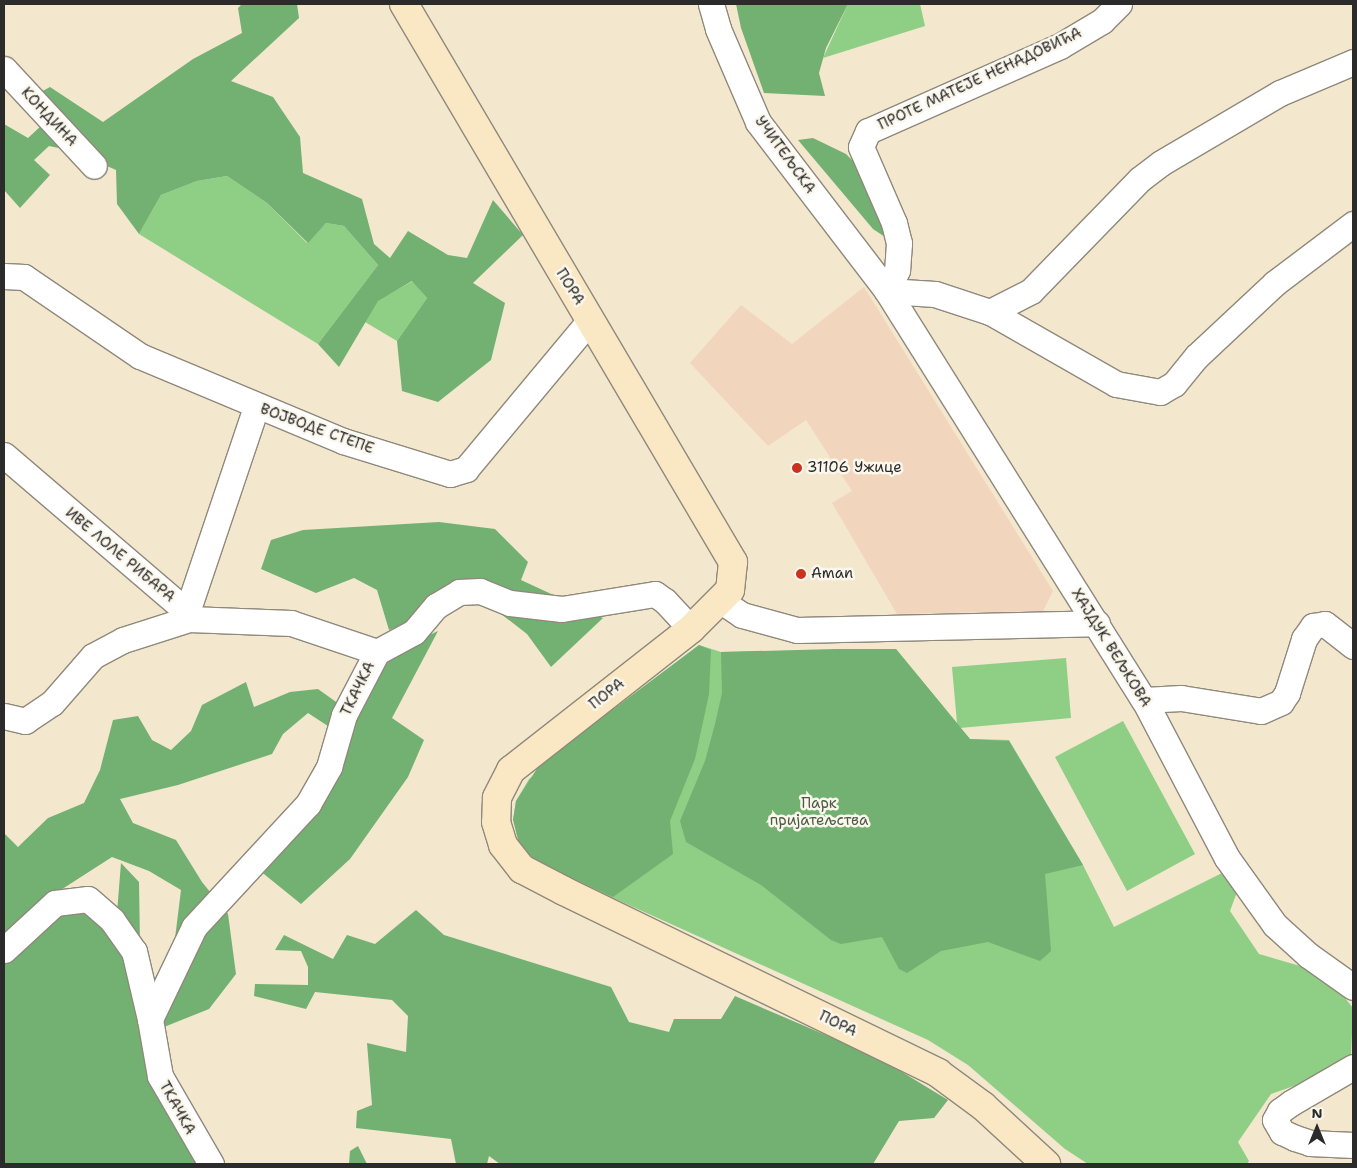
<!DOCTYPE html>
<html>
<head>
<meta charset="utf-8">
<style>
  body { margin:0 }
  #map { position:relative; width:1357px; height:1168px; overflow:hidden; background:#f3e7ce; font-family:"Shantell Sans",sans-serif }
  div>[style] { position:absolute }
  .built>* { inset:0; background:#f1d5bd }
  .green>* { inset:0; background:#8ece85 }
  .forest>* { inset:0; background:#72b172 }
  .roads { filter:drop-shadow(1px 0 #8f897c) drop-shadow(-1px 0 #8f897c) drop-shadow(0 1px #8f897c) drop-shadow(0 -1px #8f897c) }
  .street>* { height:25px; margin:-12.5px; padding:0 12.5px; transform-origin:12.5px; border-radius:12.5px; background:#fff }
  .secondary>* { height:28px; margin:-14px; padding:0 14px; transform-origin:14px; border-radius:14px; background:#fae7c3 }
  .dots>* { width:14px; height:14px; translate:-50% -50%; box-sizing:border-box; border:2px solid #fbf7ec; border-radius:50% }
  span { translate:-50% -50%; white-space:nowrap; text-align:center; line-height:1.15; -webkit-text-stroke:5px #fbf7ec; paint-order:stroke }
  .street-label { font-size:15px; color:#2b2b2b }
  .poi-label { font-size:15px; color:#2b2b2b }
  .left { translate:0 -50%; text-align:left }
  .park-label { font-size:15px; color:#495c46 }
  .frame { position:absolute; inset:0; border:5px solid #2b2b2b; pointer-events:none }
  .north { position:absolute; left:1292px; top:1103px; width:50px; height:50px; -webkit-text-stroke:4px #fbf7ec; paint-order:stroke; rotate:0deg; font-size:14px; font-weight:700; line-height:20px; text-align:center; color:#2b2b2b }
  .north::after { content:''; display:block; margin:auto; width:18px; height:22px; background:#2b2b2b; clip-path:polygon(50% 0,100% 100%,50% 72%,0 100%) }
</style>
</head>
<body>
<div id="map">
  <div class="built">
    <i style="clip-path:polygon(864px 287px,1053px 591px,1043px 611px,897px 614px,832px 503px,852px 491px,806px 420px,768px 446px,690px 363px,741px 305px,792px 344px)"></i>
  </div>
  <div class="green">
    <i style="clip-path:polygon(848px 4px,920px 4px,925px 26px,823px 58px)"></i>
    <i style="clip-path:polygon(227px 176px,267px 203px,307px 243px,326px 223px,344px 226px,378px 265px,318px 344px,139px 234px,161px 195px,197px 181px)"></i>
    <i style="clip-path:polygon(413px 281px,427px 298px,397px 341px,365px 322px,378px 300px)"></i>
    <i style="clip-path:polygon(699px 645px,721px 652px,896px 649px,957px 723px,952px 667px,1066px 658px,1071px 718px,960px 728px,970px 739px,1009px 740px,1083px 865px,1114px 927px,1226px 871px,1237px 892px,1230px 911px,1259px 954px,1307px 968px,1332px 982px,1353px 1008px,1351px 1057px,1328px 1074px,1271px 1094px,1238px 1142px,1249px 1161px,1247px 1164px,1088px 1164px,1065px 1149px,968px 1065px,928px 1040px,569px 878px,513px 820px,516px 801px,529px 779px)"></i>
    <i style="clip-path:polygon(1123px 721px,1195px 854px,1127px 891px,1055px 757px)"></i>
  </div>
  <div class="forest">
    <i style="clip-path:polygon(242px 4px,297px 4px,299px 18px,231px 81px,273px 97px,300px 137px,303px 173px,362px 199px,374px 244px,390px 258px,408px 231px,448px 255px,467px 258px,493px 200px,523px 235px,473px 283px,505px 303px,491px 360px,438px 402px,402px 391px,397px 341px,427px 298px,412px 281px,378px 301px,339px 367px,318px 344px,378px 265px,344px 226px,326px 223px,308px 243px,267px 203px,227px 176px,197px 181px,161px 195px,139px 234px,117px 204px,116px 170px,73px 151px,49px 146px,34px 160px,50px 175px,20px 208px,4px 190px,4px 124px,28px 138px,42px 125px,39px 93px,50px 87px,103px 122px,193px 59px,242px 33px,238px 8px)"></i>
    <i style="clip-path:polygon(736px 4px,848px 4px,826px 48px,819px 73px,825px 96px,764px 93px,741px 28px)"></i>
    <i style="clip-path:polygon(813px 138px,846px 154px,869px 177px,888px 239px,873px 229px,798px 140px)"></i>
    <i style="clip-path:polygon(439px 522px,495px 529px,528px 562px,521px 580px,603px 618px,551px 667px,527px 634px,479px 597px,389px 630px,377px 590px,354px 578px,316px 593px,261px 569px,271px 540px,303px 530px)"></i>
    <i style="clip-path:polygon(438px 631px,392px 718px,424px 740px,408px 777px,350px 859px,301px 904px,259px 870px,334px 730px,308px 713px,283px 734px,272px 754px,178px 785px,120px 799px,133px 823px,176px 840px,202px 882px,228px 914px,236px 974px,209px 1009px,164px 1027px,181px 890px,149px 871px,112px 857px,56px 893px,4px 942px,4px 833px,18px 847px,48px 818px,84px 803px,100px 770px,113px 720px,138px 716px,152px 740px,171px 750px,191px 731px,202px 705px,246px 682px,254px 707px,290px 692px,318px 689px,339px 704px,386px 656px)"></i>
    <i style="clip-path:polygon(699px 645px,711px 650px,709px 694px,695px 759px,670px 821px,673px 854px,613px 897px,537px 862px,519px 844px,513px 820px,516px 801px,540px 764px)"></i>
    <i style="clip-path:polygon(835px 649px,896px 649px,970px 739px,1009px 741px,1083px 865px,1045px 874px,1051px 951px,1040px 961px,988px 942px,941px 951px,907px 973px,899px 969px,882px 937px,841px 944px,831px 940px,761px 885px,686px 842px,680px 821px,705px 761px,715px 724px,722px 693px,721px 652px)"></i>
    <i style="clip-path:polygon(121px 863px,139px 882px,141px 1006px,207px 1164px,4px 1164px,4px 963px,81px 889px,117px 913px)"></i>
    <i style="clip-path:polygon(416px 910px,444px 935px,611px 987px,629px 1022px,669px 1032px,674px 1019px,721px 1019px,735px 996px,879px 1058px,948px 1100px,934px 1118px,899px 1121px,873px 1164px,500px 1164px,489px 1156px,487px 1164px,456px 1164px,451px 1139px,356px 1128px,357px 1111px,372px 1105px,367px 1043px,406px 1052px,408px 1016px,392px 1000px,315px 992px,306px 1009px,254px 996px,255px 984px,308px 985px,308px 967px,301px 951px,275px 950px,284px 935px,333px 959px,347px 935px,375px 944px)"></i>
    <i style="clip-path:polygon(358px 1146px,367px 1164px,349px 1164px,350px 1151px)"></i>
  </div>
  <div class="roads">
    <div class="street">
      <i style="left:711px;top:4px;width:26px;rotate:74deg"></i>
      <i style="left:718px;top:29px;width:101px;rotate:66.7deg"></i>
      <i style="left:758px;top:122px;width:213px;rotate:52.6deg"></i>
      <i style="left:887px;top:291px;width:483px;rotate:57.9deg"></i>
      <i style="left:1144px;top:700px;width:178px;rotate:62.3deg"></i>
      <i style="left:1227px;top:858px;width:82px;rotate:54.4deg"></i>
      <i style="left:1275px;top:925px;width:45px;rotate:42.3deg"></i>
      <i style="left:1308px;top:955px;width:55px;rotate:35.4deg"></i>
      <i style="left:1119px;top:4px;width:24px;rotate:135deg"></i>
      <i style="left:1102px;top:21px;width:49px;rotate:149.2deg"></i>
      <i style="left:1060px;top:46px;width:210px;rotate:156.1deg"></i>
      <i style="left:868px;top:131px;width:17px;rotate:114deg"></i>
      <i style="left:861px;top:147px;width:83px;rotate:66.5deg"></i>
      <i style="left:894px;top:223px;width:21px;rotate:76deg"></i>
      <i style="left:899px;top:243px;width:27px;rotate:94deg"></i>
      <i style="left:897px;top:270px;width:23px;rotate:115deg"></i>
      <i style="left:887px;top:291px;width:48px;rotate:3.6deg"></i>
      <i style="left:935px;top:294px;width:58px;rotate:18.1deg"></i>
      <i style="left:990px;top:312px;width:145px;rotate:29.7deg"></i>
      <i style="left:1116px;top:384px;width:45px;rotate:10.3deg"></i>
      <i style="left:1160px;top:392px;width:16px;rotate:-30deg"></i>
      <i style="left:1174px;top:384px;width:36px;rotate:-51deg"></i>
      <i style="left:1197px;top:356px;width:107px;rotate:-43.1deg"></i>
      <i style="left:1275px;top:283px;width:98px;rotate:-37.1deg"></i>
      <i style="left:4px;top:69px;width:132px;rotate:47.1deg"></i>
      <i style="left:4px;top:276px;width:20px;rotate:3deg"></i>
      <i style="left:24px;top:277px;width:140px;rotate:34.3deg"></i>
      <i style="left:140px;top:356px;width:220px;rotate:22.7deg"></i>
      <i style="left:343px;top:441px;width:112px;rotate:17.1deg"></i>
      <i style="left:450px;top:474px;width:17px;rotate:-17deg"></i>
      <i style="left:466px;top:469px;width:194px;rotate:-50.2deg"></i>
      <i style="left:990px;top:312px;width:46px;rotate:-27.1deg"></i>
      <i style="left:1031px;top:291px;width:156px;rotate:-45.8deg"></i>
      <i style="left:1140px;top:179px;width:26px;rotate:-37deg"></i>
      <i style="left:1161px;top:163px;width:138px;rotate:-30.5deg"></i>
      <i style="left:1280px;top:93px;width:79px;rotate:-23deg"></i>
      <i style="left:4px;top:455px;width:241px;rotate:40.6deg"></i>
      <i style="left:187px;top:612px;width:216px;rotate:-71.4deg"></i>
      <i style="left:721px;top:601px;width:25px;rotate:34deg"></i>
      <i style="left:742px;top:615px;width:57px;rotate:15.3deg"></i>
      <i style="left:797px;top:630px;width:300px;rotate:-1.3deg"></i>
      <i style="left:1144px;top:700px;width:37px;rotate:-3deg"></i>
      <i style="left:1181px;top:698px;width:81px;rotate:9.2deg"></i>
      <i style="left:1261px;top:711px;width:22px;rotate:-24deg"></i>
      <i style="left:1281px;top:702px;width:11px;rotate:-56deg"></i>
      <i style="left:1287px;top:693px;width:57px;rotate:-72.5deg"></i>
      <i style="left:1304px;top:639px;width:16px;rotate:-55deg"></i>
      <i style="left:1313px;top:626px;width:12px;rotate:-9deg"></i>
      <i style="left:1325px;top:624px;width:36px;rotate:38deg"></i>
      <i style="left:4px;top:716px;width:22px;rotate:13deg"></i>
      <i style="left:25px;top:721px;width:32px;rotate:-34deg"></i>
      <i style="left:52px;top:703px;width:62px;rotate:-48.9deg"></i>
      <i style="left:93px;top:656px;width:34px;rotate:-28deg"></i>
      <i style="left:123px;top:640px;width:69px;rotate:-17.7deg"></i>
      <i style="left:189px;top:619px;width:102px;rotate:2.2deg"></i>
      <i style="left:291px;top:623px;width:91px;rotate:18.6deg"></i>
      <i style="left:4px;top:950px;width:69px;rotate:-42.7deg"></i>
      <i style="left:55px;top:903px;width:33px;rotate:-7deg"></i>
      <i style="left:88px;top:899px;width:32px;rotate:41deg"></i>
      <i style="left:112px;top:920px;width:38px;rotate:55deg"></i>
      <i style="left:134px;top:951px;width:70px;rotate:76.8deg"></i>
      <i style="left:1353px;top:1067px;width:72px;rotate:149.9deg"></i>
      <i style="left:1291px;top:1103px;width:14px;rotate:144deg"></i>
      <i style="left:1280px;top:1111px;width:10px;rotate:119deg"></i>
      <i style="left:1275px;top:1120px;width:14px;rotate:60deg"></i>
      <i style="left:1282px;top:1132px;width:14px;rotate:25deg"></i>
      <i style="left:1295px;top:1138px;width:16px;rotate:18deg"></i>
      <i style="left:1310px;top:1143px;width:43px;rotate:2.7deg"></i>
      <i style="left:211px;top:1164px;width:102px;rotate:-120.1deg"></i>
      <i style="left:160px;top:1076px;width:58px;rotate:-100deg"></i>
      <i style="left:150px;top:1019px;width:102px;rotate:-64.4deg"></i>
      <i style="left:194px;top:927px;width:168px;rotate:-47.2deg"></i>
      <i style="left:308px;top:804px;width:43px;rotate:-60.4deg"></i>
      <i style="left:329px;top:767px;width:54px;rotate:-73.9deg"></i>
      <i style="left:344px;top:715px;width:71px;rotate:-62.4deg"></i>
      <i style="left:377px;top:652px;width:42px;rotate:-28.4deg"></i>
      <i style="left:414px;top:632px;width:34px;rotate:-50deg"></i>
      <i style="left:436px;top:606px;width:27px;rotate:-31deg"></i>
      <i style="left:459px;top:592px;width:21px;rotate:-3deg"></i>
      <i style="left:480px;top:591px;width:32px;rotate:22deg"></i>
      <i style="left:510px;top:603px;width:52px;rotate:6.6deg"></i>
      <i style="left:562px;top:609px;width:94px;rotate:-9.2deg"></i>
      <i style="left:655px;top:594px;width:12px;rotate:35deg"></i>
      <i style="left:665px;top:601px;width:38px;rotate:47deg"></i>
    </div>
    <div class="secondary">
      <i style="left:404px;top:4px;width:648px;rotate:59.48deg"></i>
      <i style="left:733px;top:562px;width:28px;rotate:96deg"></i>
      <i style="left:730px;top:590px;width:55px;rotate:135deg"></i>
      <i style="left:691px;top:629px;width:229px;rotate:141.9deg"></i>
      <i style="left:511px;top:770px;width:31px;rotate:117deg"></i>
      <i style="left:497px;top:798px;width:24px;rotate:92deg"></i>
      <i style="left:496px;top:822px;width:24px;rotate:73deg"></i>
      <i style="left:503px;top:845px;width:31px;rotate:52deg"></i>
      <i style="left:522px;top:869px;width:47px;rotate:27.6deg"></i>
      <i style="left:564px;top:891px;width:416px;rotate:25.9deg"></i>
      <i style="left:938px;top:1073px;width:56px;rotate:36.3deg"></i>
      <i style="left:983px;top:1106px;width:86px;rotate:42.6deg"></i>
    </div>
  </div>
  <div class="dots">
    <i style="left:797px;top:468px;background:#c8321e"></i>
    <i style="left:801px;top:574px;background:#c8321e"></i>
  </div>
  <div class="street-label">
    <span style="left:980px;top:79px;rotate:-25deg">ПРОТЕ МАТЕЈЕ НЕНАДОВИЋА</span>
    <span style="left:49px;top:117px;rotate:47deg">КОНДИНА</span>
    <span style="left:785px;top:155px;rotate:54deg">УЧИТЕЉСКА</span>
    <span style="left:570px;top:287px;rotate:58deg">ПОРА</span>
    <span style="left:317px;top:429px;rotate:20deg">ВОЈВОДЕ СТЕПЕ</span>
    <span style="left:120px;top:555px;rotate:40deg">ИВЕ ЛОЛЕ РИБАРА</span>
    <span style="left:1111px;top:648px;rotate:58deg">ХАЈДУК ВЕЉКОВА</span>
    <span style="left:358px;top:689px;rotate:-64deg">ТКАЧКА</span>
    <span style="left:607px;top:694px;rotate:-38deg">ПОРА</span>
    <span style="left:838px;top:1024px;rotate:26deg">ПОРА</span>
    <span style="left:177px;top:1108px;rotate:61deg">ТКАЧКА</span>
  </div>
  <div class="poi-label">
    <span class="left" style="left:807px;top:468px">31106 Ужице</span>
    <span class="left" style="left:811px;top:574px">Aman</span>
  </div>
  <div class="park-label">
    <span style="left:819px;top:812px">Парк<br>пријатељства</span>
  </div>
  <div class="frame"></div>
  <div class="north">N</div>
</div>
</body>
</html>
